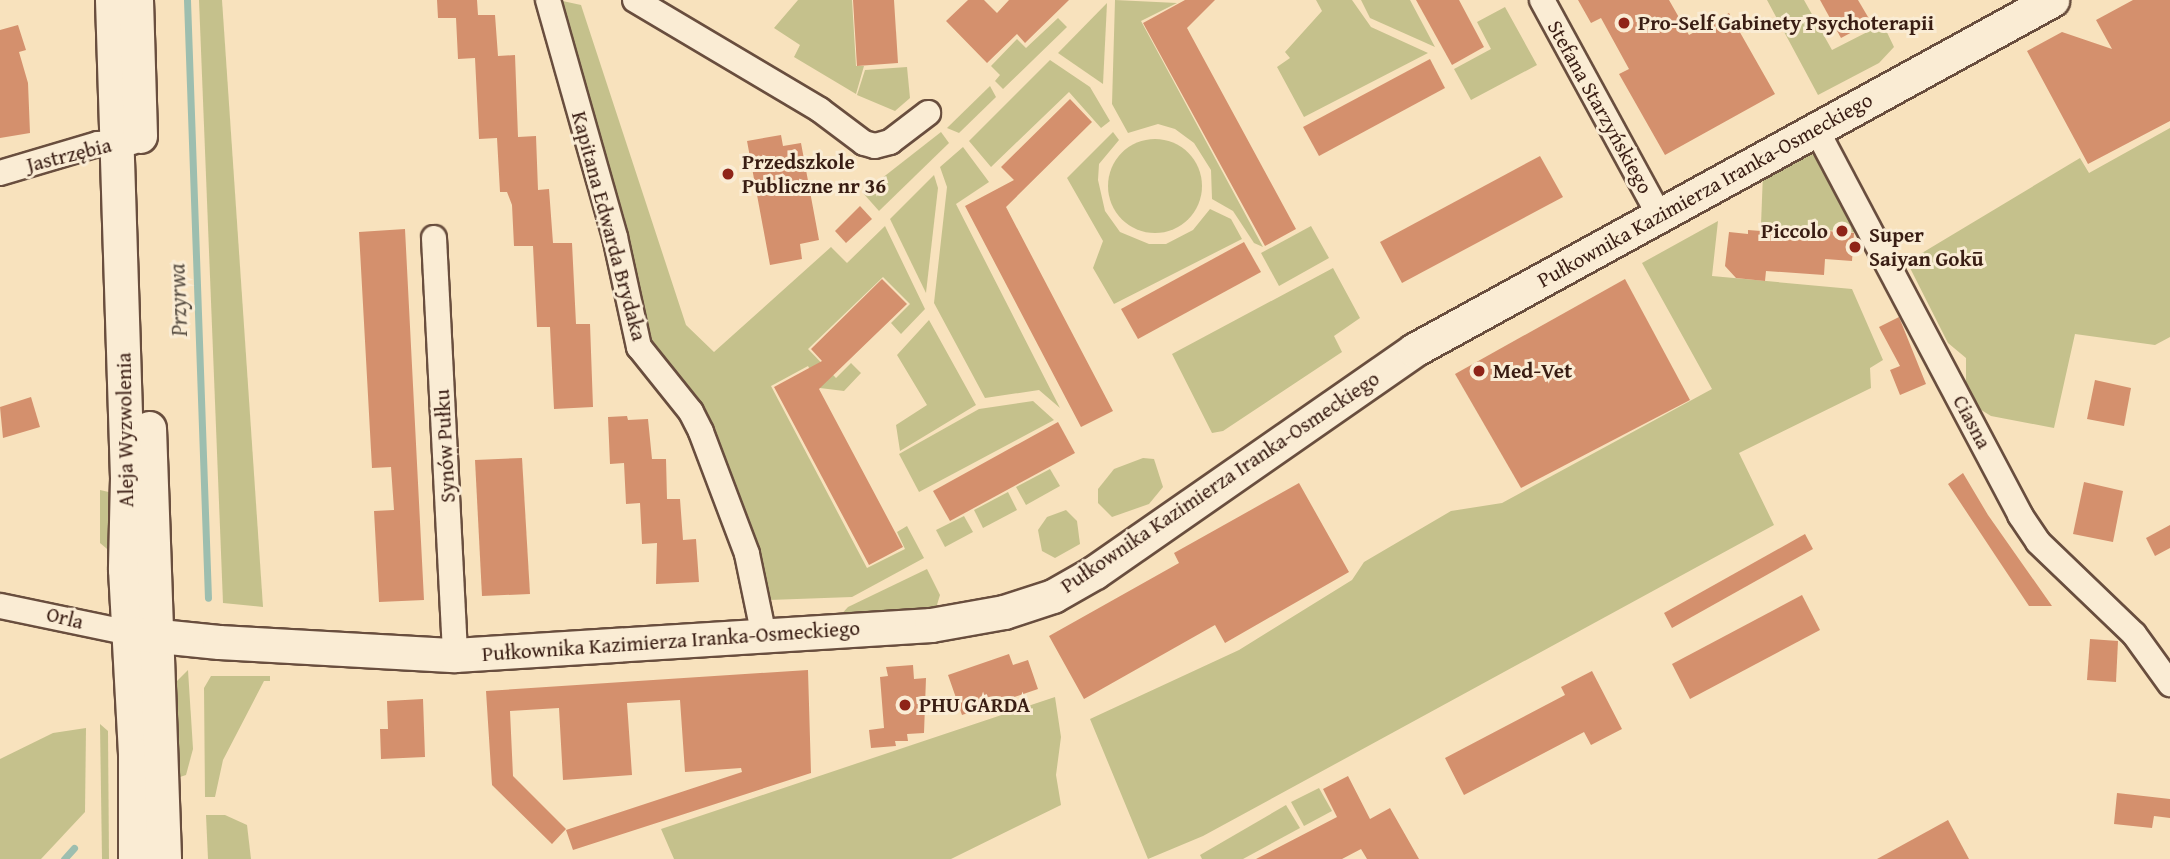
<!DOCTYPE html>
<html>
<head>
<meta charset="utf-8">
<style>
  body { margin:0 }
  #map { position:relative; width:2170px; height:859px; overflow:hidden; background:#f8e2bd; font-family:"Gentium Book Plus",serif }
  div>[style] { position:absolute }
  .green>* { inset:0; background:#c5c18c }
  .round { border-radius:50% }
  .stream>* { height:7px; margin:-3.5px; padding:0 3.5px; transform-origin:3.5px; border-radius:3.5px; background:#9dbeaf }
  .building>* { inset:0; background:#d4906d }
  .roads { filter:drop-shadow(2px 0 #694e3e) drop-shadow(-2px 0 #694e3e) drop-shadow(0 2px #694e3e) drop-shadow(0 -2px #694e3e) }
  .street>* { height:24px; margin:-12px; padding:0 12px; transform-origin:12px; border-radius:12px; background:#faecd4 }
  .secondary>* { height:33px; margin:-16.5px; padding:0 16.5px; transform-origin:16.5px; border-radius:16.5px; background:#faecd4 }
  .dots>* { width:19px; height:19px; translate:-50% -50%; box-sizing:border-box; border:4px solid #faecd4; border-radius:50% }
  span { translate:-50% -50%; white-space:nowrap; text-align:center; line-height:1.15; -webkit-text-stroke:6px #faecd4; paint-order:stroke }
  .poi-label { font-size:21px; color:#391d13; font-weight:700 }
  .left { translate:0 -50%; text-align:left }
  .right { translate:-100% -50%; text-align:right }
  .street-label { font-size:21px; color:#391d13 }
  .water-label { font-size:23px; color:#574d42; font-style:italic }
</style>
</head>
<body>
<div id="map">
  <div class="green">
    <i style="clip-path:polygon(199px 0,222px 0,263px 607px,223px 603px)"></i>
    <i style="clip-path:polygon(558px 0,581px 5px,686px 325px,714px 352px,831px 247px,847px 263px,885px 226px,925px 309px,901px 334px,891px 323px,910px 304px,883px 277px,808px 349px,836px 378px,851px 363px,861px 373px,844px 391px,820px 388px,808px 366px,771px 386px,867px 568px,905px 549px,897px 532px,907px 526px,924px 558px,852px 597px,769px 600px,760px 559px,709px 417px,697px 396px,654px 349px,624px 216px)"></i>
    <i style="clip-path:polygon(798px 0,852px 0,856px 66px,864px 66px,856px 94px,794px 57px,800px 45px,774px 28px)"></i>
    <i style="clip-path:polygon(1115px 0,1177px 3px,1141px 21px,1263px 247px,1254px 243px,1233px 211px,1212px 199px,1211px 170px,1194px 143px,1175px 129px,1158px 124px,1128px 133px,1112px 104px)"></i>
    <i style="clip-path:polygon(1316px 0,1352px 0,1371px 27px,1428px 53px,1304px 117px,1277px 67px,1290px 58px,1285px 52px,1322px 11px)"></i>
    <i style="clip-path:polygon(1361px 0,1410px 0,1435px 47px,1370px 18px)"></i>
    <i style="clip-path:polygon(1767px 0,1804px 0,1832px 50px,1883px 24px,1894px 47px,1879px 63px,1818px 95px)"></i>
    <i style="clip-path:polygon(1107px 3px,1103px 84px,1058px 53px)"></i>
    <i style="clip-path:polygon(1505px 7px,1537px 65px,1471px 100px,1454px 69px,1491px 49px,1477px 22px)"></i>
    <i style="clip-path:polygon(1058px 18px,1067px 27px,1003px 89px,995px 81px,1000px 75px,991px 66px,1017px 39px,1026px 48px)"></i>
    <i style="clip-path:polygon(1050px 60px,1090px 87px,1110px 121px,1101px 128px,1069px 92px,991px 167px,969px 141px)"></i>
    <i style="clip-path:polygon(907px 67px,910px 98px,895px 111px,857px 95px,865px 70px)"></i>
    <i style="clip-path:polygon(990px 86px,996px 97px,959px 133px,947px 128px)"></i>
    <i style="clip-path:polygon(2170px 128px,2170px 337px,2155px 345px,2075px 334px,2054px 428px,1991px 416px,1978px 408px,1966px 386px,1966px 358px,1948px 343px,1907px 262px,2080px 158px,2089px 173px)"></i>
    <i style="clip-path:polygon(941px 132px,949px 143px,879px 211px,863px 193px)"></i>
    <i style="clip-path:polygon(1113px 132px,1119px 140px,1099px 164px,1098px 180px,1105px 211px,1120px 232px,1149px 244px,1166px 244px,1193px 230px,1210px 209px,1231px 219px,1242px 239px,1114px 304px,1093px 268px,1103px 241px,1067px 178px)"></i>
    <i class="round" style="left:1108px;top:139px;width:94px;height:94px"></i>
    <i style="clip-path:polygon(963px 147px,989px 182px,956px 204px,1060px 408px,1039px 390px,985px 398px,934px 303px,947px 187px,940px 167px)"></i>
    <i style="clip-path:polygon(1801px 152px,1816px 155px,1861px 233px,1761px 225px,1763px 173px)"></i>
    <i style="clip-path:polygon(934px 175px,938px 188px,926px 293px,890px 219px)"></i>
    <i style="clip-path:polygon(1718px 221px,1712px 276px,1852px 289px,1883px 360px,1870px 368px,1871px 388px,1739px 453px,1774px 525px,1203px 836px,1148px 859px,1090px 719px,1239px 650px,1352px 580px,1364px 562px,1451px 511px,1502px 503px,1712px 389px,1642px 263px)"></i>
    <i style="clip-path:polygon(1311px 226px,1329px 258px,1279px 286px,1261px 253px)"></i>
    <i style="clip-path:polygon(1333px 268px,1360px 318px,1334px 336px,1342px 352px,1223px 431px,1212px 433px,1172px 354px)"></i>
    <i style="clip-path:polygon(929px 320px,976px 405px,900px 451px,896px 425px,927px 405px,897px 355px)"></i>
    <i style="clip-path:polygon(1033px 401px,1054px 420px,919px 492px,899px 454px,979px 409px)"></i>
    <i style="clip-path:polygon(1143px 458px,1154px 459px,1163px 487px,1149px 504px,1112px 517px,1098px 503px,1098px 489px,1114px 469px)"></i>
    <i style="clip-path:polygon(1050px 469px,1060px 486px,1026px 505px,1016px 487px)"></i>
    <i style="clip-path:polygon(100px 490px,113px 493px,113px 554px,100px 543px)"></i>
    <i style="clip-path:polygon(1008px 492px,1017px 510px,983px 528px,974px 510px)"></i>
    <i style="clip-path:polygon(1066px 510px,1077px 521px,1080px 544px,1055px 558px,1042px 551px,1038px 530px,1047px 517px)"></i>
    <i style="clip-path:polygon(964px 516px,973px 532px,945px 547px,936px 530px)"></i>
    <i style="clip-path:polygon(927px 569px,940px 595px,936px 608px,838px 618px,848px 607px)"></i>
    <i style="clip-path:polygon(188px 670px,193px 749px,186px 775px,180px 777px,172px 686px)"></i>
    <i style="clip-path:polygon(211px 676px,270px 676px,270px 681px,264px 681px,223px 760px,215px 797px,205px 797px,204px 688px)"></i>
    <i style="clip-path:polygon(1055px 697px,1061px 737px,1056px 775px,1061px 805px,951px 859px,674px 859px,661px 829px)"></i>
    <i style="clip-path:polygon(100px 724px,108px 731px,109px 859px,102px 859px)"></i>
    <i style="clip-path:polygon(86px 728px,85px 812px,41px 859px,0 859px,0 759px,53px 733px)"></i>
    <i style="clip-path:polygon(1319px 788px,1332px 811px,1304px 826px,1291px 802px)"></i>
    <i style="clip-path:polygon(1286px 805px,1300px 828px,1243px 859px,1202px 859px,1200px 855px)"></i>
    <i style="clip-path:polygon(206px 815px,225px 815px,247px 825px,251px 859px,208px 859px)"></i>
  </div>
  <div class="stream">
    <i style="left:187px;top:0;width:598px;rotate:87.99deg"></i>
    <i style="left:64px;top:859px;width:15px;rotate:-48deg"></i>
  </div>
  <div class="building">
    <i style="clip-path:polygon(437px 0,477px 0,478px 15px,495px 15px,498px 56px,515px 55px,518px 137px,536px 136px,538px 190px,549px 189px,553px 243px,572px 243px,576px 324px,590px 324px,593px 407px,554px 409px,550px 327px,537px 327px,533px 246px,514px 246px,512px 205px,507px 192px,500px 192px,497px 138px,479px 139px,475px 58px,458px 59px,456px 18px,438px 18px)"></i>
    <i style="clip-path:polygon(853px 0,894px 0,898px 63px,857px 66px)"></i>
    <i style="clip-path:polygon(968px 0,984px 0,997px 13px,1009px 0,1069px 0,1025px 43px,1017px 34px,987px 63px,946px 21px)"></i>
    <i style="clip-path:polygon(1185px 0,1215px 0,1187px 28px,1296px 229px,1265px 246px,1143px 23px)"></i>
    <i style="clip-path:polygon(1416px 0,1459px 0,1484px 47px,1452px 65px)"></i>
    <i style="clip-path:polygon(1578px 0,1669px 0,1689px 35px,1729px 13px,1775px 94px,1665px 155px,1619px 74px,1629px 69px,1601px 18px,1591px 23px)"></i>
    <i style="clip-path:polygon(1820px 0,1858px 0,1871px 22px,1841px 38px)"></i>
    <i style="clip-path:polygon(2133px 0,2170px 0,2170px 121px,2088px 164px,2027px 51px,2062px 32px,2112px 49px,2096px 20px)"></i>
    <i style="clip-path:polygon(18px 25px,26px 50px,19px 52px,28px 83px,30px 133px,0 138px,0 30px)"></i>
    <i style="clip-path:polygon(1430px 59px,1445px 88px,1319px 156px,1303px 127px)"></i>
    <i style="clip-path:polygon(1070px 99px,1092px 122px,1006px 207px,1113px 411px,1081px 427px,965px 206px,1014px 180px,1001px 167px)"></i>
    <i style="clip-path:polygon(781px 135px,783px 146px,801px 143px,819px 240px,800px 244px,802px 259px,770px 265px,747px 141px)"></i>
    <i style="clip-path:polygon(1540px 156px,1563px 197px,1402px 283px,1380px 242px)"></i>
    <i style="clip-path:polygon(860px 206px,872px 219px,846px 243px,835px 231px)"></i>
    <i style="clip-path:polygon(405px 229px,424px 600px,379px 602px,374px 511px,394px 510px,391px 467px,372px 468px,359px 232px)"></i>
    <i style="clip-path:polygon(1748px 230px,1827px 236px,1827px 231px,1854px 233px,1852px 261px,1825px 259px,1824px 275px,1766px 271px,1765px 281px,1736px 278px,1725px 266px,1729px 232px,1748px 234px)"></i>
    <i style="clip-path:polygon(1244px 242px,1261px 272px,1138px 339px,1121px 309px)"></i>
    <i style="clip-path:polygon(882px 279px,907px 304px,819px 389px,903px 547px,869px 565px,774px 387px,822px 361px,811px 349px)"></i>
    <i style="clip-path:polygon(1625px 279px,1690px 400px,1521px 488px,1455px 374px)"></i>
    <i style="clip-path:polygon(1899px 317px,1926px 384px,1900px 395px,1890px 370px,1900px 366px,1879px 327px)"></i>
    <i style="clip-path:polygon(2095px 380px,2131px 388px,2124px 426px,2087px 419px)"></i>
    <i style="clip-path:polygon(31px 397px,40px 427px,3px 438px,0 407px)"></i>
    <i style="clip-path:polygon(627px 416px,628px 420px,648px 419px,652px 459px,666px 459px,667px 499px,680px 499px,683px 540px,696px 539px,699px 582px,656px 584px,657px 543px,642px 544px,640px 503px,626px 504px,624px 463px,610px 464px,608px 417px)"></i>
    <i style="clip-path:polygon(1058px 422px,1075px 453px,950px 521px,933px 491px)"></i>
    <i style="clip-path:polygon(522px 458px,530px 594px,482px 596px,475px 460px)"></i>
    <i style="clip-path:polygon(1963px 473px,1988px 515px,2052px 606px,2029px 606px,1995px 555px,1948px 484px)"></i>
    <i style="clip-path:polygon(2084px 482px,2123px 491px,2113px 542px,2073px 534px)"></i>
    <i style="clip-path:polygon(1299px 483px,1349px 572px,1225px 643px,1215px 625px,1084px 699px,1049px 636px,1179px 563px,1174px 553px)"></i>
    <i style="clip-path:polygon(2170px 525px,2170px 548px,2155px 556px,2146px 538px)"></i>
    <i style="clip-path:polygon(1805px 534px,1813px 549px,1672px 628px,1664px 613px)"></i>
    <i style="clip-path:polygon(1802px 595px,1820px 630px,1690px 699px,1672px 664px)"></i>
    <i style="clip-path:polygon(2090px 639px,2118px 641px,2116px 682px,2087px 680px)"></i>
    <i style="clip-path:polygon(1009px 654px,1013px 665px,1028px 660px,1038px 689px,962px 715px,948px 675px)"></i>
    <i style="clip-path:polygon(913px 665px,914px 679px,926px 678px,924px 733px,907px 734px,908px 741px,895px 741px,896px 746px,871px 748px,869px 730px,884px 728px,880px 677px,888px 676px,886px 667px)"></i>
    <i style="clip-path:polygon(808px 670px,811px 773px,573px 850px,566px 830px,742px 772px,741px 768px,685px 772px,680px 700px,627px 703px,632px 775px,563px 780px,559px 708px,510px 711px,513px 776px,566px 829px,552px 844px,492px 785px,486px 691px)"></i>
    <i style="clip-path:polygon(1592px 671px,1622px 729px,1591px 745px,1584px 732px,1464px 795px,1445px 758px,1565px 695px,1561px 687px)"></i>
    <i style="clip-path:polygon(423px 699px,425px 757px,381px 759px,380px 729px,388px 729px,387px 701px)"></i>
    <i style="clip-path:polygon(1348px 776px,1370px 819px,1390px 808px,1419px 859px,1367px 859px,1361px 849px,1342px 859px,1256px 859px,1337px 817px,1323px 789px)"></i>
    <i style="clip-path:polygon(2117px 793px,2170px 799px,2170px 818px,2154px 816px,2152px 828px,2114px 824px)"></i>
    <i style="clip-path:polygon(1948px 820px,1969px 859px,1877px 859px)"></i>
  </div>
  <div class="roads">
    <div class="street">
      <i style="left:548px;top:0;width:246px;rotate:74.2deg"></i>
      <i style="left:615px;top:237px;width:113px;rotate:77.7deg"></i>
      <i style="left:639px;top:347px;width:83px;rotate:51.3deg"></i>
      <i style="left:691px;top:412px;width:22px;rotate:63deg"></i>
      <i style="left:701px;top:432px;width:130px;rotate:69.3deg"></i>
      <i style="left:747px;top:554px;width:84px;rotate:78.3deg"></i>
      <i style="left:635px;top:0;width:215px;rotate:30.7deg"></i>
      <i style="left:820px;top:110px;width:55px;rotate:36.9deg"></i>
      <i style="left:864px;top:143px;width:11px;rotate:15deg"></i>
      <i style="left:875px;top:146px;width:16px;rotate:-15deg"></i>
      <i style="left:890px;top:142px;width:48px;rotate:-37.3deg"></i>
      <i style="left:1542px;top:0;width:245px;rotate:61.4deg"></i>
      <i style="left:1816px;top:129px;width:437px;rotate:62.1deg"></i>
      <i style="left:2020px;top:515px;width:32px;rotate:56deg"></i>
      <i style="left:2038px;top:542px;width:133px;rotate:43.8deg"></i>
      <i style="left:2134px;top:634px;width:62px;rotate:54.2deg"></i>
      <i style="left:0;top:173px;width:102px;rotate:-16.5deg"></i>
      <i style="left:98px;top:144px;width:34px;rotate:-3deg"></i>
      <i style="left:434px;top:238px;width:418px;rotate:87.1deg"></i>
      <i style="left:0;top:606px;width:133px;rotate:11.7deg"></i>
    </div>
    <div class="secondary">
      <i style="left:112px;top:0;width:478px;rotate:88.2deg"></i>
      <i style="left:127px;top:478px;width:91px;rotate:91.3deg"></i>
      <i style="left:125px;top:569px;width:185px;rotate:86.9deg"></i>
      <i style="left:135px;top:754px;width:105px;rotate:90deg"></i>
      <i style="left:136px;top:0;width:136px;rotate:88.3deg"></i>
      <i style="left:149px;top:428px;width:431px;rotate:88deg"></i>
      <i style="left:130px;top:633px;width:89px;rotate:5.8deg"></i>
      <i style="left:219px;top:642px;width:236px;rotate:3.2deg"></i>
      <i style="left:455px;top:655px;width:477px;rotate:-3.6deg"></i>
      <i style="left:931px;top:625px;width:74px;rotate:-10.1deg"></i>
      <i style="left:1004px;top:612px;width:52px;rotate:-18.1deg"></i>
      <i style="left:1053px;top:596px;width:48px;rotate:-29.7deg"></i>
      <i style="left:1095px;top:572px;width:389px;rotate:-34.8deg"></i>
      <i style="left:1414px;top:350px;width:728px;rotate:-28.75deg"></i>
    </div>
  </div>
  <div class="dots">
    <i style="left:1624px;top:23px;background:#8f2418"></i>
    <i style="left:728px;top:174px;background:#8f2418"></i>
    <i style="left:1842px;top:231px;background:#8f2418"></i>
    <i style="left:1855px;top:247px;background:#8f2418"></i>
    <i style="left:1479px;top:371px;background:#8f2418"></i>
    <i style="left:905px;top:705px;background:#8f2418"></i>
  </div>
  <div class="poi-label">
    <span class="left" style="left:1638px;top:23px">Pro-Self Gabinety Psychoterapii</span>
    <span class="left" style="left:742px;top:174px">Przedszkole<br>Publiczne nr 36</span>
    <span class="right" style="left:1828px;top:231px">Piccolo</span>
    <span class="left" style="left:1869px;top:247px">Super<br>Saiyan Gokū</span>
    <span class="left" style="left:1493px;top:371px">Med-Vet</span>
    <span class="left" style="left:919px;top:705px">PHU GARDA</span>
  </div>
  <div class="street-label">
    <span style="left:1600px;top:107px;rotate:61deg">Stefana Starzyńskiego</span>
    <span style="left:69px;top:155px;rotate:-14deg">Jastrzębia</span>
    <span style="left:1705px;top:190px;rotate:-29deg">Pułkownika Kazimierza Iranka-Osmeckiego</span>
    <span style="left:609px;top:226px;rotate:75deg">Kapitana Edwarda Brydaka</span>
    <span style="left:1972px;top:422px;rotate:62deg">Ciasna</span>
    <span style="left:125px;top:430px;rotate:-91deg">Aleja Wyzwolenia</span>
    <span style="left:445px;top:446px;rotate:-93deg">Synów Pułku</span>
    <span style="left:1220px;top:482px;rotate:-34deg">Pułkownika Kazimierza Iranka-Osmeckiego</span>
    <span style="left:65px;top:618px;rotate:14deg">Orla</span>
    <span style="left:671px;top:641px;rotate:-4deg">Pułkownika Kazimierza Iranka-Osmeckiego</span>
  </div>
  <div class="water-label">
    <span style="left:178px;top:300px;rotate:-92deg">Przyrwa</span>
  </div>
</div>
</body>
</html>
